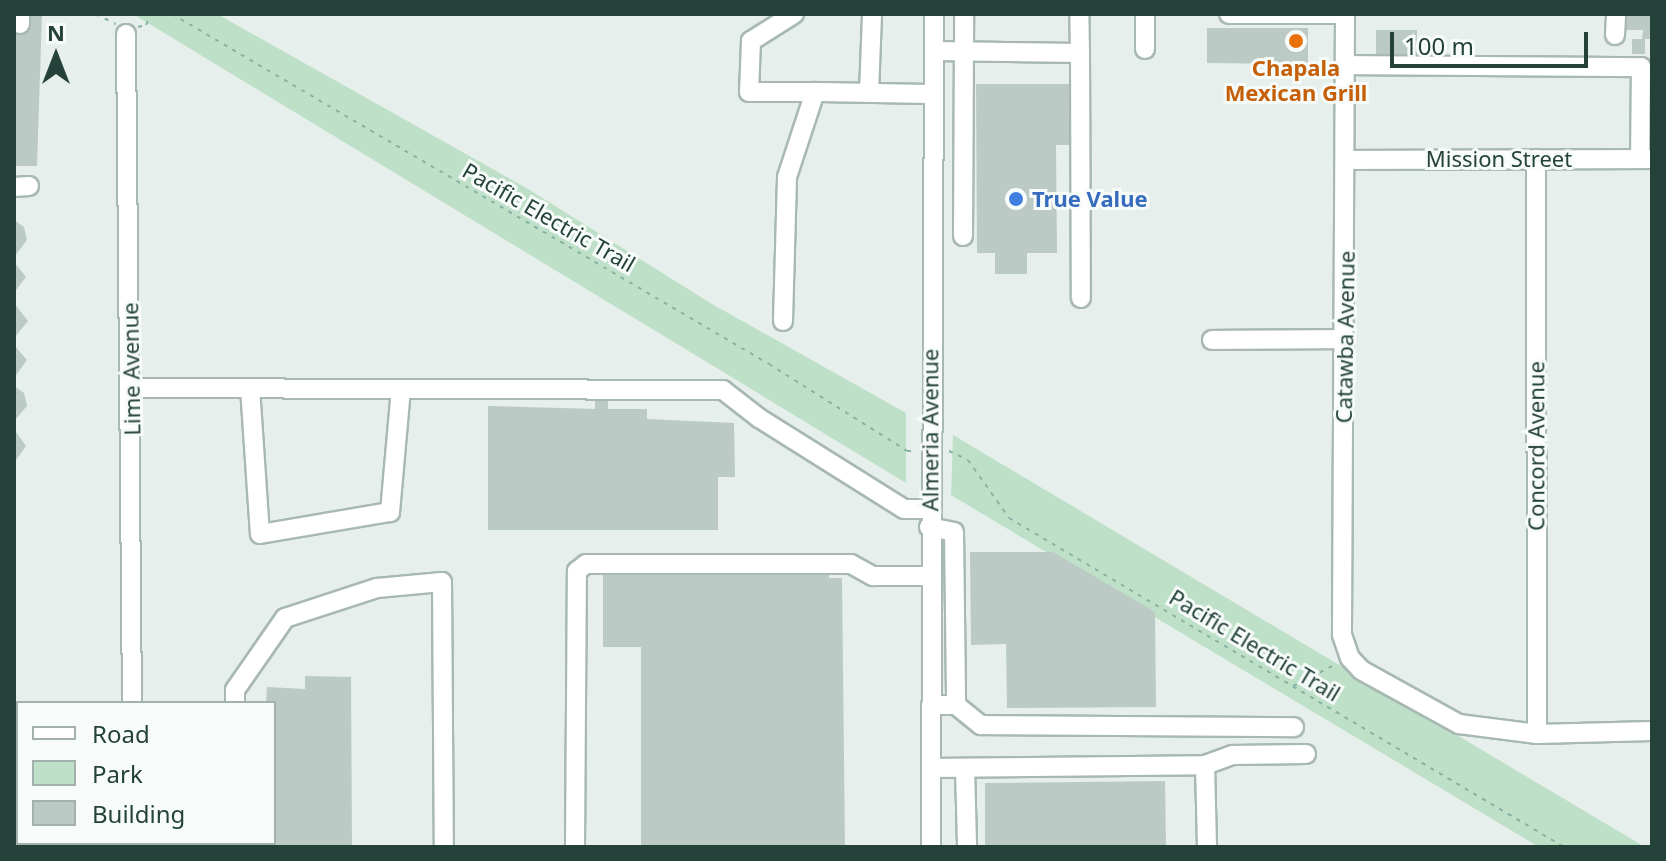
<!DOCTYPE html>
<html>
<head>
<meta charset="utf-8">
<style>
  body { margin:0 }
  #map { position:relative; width:1666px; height:861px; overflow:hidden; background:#e6efeb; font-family:"Noto Sans",sans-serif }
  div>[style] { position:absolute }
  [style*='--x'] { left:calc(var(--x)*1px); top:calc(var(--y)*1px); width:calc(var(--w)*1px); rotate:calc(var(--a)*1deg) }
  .green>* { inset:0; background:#bfe0c8 }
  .building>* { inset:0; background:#bbcac4 }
  .path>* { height:2px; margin-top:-1px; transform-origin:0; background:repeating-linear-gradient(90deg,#86b3a5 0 4px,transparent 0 10px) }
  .roads { filter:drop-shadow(2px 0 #a8b8b2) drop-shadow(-2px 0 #a8b8b2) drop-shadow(0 2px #a8b8b2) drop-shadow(0 -2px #a8b8b2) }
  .minor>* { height:18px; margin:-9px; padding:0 9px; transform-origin:9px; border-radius:9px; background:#fff }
  .dots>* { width:22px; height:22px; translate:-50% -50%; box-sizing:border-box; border:4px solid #f7fbf9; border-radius:50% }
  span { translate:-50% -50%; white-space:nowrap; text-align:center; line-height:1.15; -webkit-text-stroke:6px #f7fbf9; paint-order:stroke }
  .food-label { font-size:22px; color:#c56008; font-weight:700 }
  .street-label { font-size:22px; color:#24423a }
  .shop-label { font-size:22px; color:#366cbe; font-weight:700 }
  .left { translate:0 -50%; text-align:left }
  .frame { position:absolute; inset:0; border:16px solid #24423a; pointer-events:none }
  .legend { position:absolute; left:16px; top:701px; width:260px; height:144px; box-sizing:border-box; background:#f7fbf9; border:2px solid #a3b1ad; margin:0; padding:10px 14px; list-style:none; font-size:24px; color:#24423a }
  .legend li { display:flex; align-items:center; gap:16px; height:40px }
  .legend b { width:40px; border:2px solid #a3b1ad }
  .north { position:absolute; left:16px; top:16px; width:80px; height:80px; -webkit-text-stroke:6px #f7fbf9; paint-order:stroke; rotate:0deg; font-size:22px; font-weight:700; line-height:32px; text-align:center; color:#24423a }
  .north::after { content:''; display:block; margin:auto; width:28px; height:36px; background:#24423a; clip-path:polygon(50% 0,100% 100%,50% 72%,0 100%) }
  .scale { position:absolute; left:1390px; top:32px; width:198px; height:36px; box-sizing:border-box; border:4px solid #24423a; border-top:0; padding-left:10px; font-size:24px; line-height:28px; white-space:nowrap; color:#24423a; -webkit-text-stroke:6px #f7fbf9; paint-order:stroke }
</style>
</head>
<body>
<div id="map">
  <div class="green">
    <div style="clip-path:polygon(133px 14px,217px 14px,528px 189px,712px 304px,906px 413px,906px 483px)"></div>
    <div style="clip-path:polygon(953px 435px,1645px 847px,1539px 847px,951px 495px)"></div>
  </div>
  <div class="building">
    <div style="clip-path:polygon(14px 14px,42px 14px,37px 166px,14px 166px)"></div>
    <div style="clip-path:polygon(1625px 14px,1652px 14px,1652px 39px,1642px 39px,1643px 30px,1625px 30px)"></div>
    <div style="clip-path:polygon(1207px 28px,1308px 28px,1308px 64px,1207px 63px)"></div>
    <div style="clip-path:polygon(1376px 30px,1417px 30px,1417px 58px,1376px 58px)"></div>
    <div style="clip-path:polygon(1632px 39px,1645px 39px,1645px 54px,1632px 54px)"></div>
    <div style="clip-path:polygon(976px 84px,1070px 84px,1070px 145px,1056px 145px,1057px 253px,1027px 253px,1027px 274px,995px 274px,995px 253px,977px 253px)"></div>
    <div style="clip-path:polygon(14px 220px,24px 227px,27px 240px,14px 257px)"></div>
    <div style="clip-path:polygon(14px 262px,26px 277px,14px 293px)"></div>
    <div style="clip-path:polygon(14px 303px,28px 321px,14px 338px)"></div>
    <div style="clip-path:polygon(14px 345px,27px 360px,14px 378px)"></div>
    <div style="clip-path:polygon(14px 386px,24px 393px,27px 406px,14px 421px)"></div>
    <div style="clip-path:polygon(595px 400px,608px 400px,608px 409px,647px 409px,647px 419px,734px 423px,735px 477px,718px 477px,718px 530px,488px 530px,488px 406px,595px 409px)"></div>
    <div style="clip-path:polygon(14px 429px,26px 446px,14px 463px)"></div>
    <div style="clip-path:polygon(970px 552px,1053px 552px,1155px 612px,1156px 707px,1007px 708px,1006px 644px,971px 645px)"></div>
    <div style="clip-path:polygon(603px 572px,829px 572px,829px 578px,842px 578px,845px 847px,641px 847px,641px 647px,603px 647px)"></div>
    <div style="clip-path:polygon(305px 676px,351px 677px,352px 847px,266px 847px,274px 843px,274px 703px,266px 703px,267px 687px,305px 689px)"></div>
    <div style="clip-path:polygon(1165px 781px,1166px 847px,985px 847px,985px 783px)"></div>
  </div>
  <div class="path">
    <div style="--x:96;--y:14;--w:22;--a:27"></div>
    <div style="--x:172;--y:14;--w:692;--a:30.38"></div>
    <div style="--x:769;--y:364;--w:163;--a:32.2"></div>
    <div style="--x:907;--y:451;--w:8;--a:0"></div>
    <div style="--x:138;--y:27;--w:8;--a:-14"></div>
    <div style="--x:146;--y:25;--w:12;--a:-66"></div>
    <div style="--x:949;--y:451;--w:21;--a:25"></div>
    <div style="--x:968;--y:460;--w:71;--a:54.7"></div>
    <div style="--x:1009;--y:518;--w:645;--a:30.66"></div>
    <div style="--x:1293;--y:686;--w:46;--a:-27.1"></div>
  </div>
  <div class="roads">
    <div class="minor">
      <div style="--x:20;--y:14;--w:10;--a:90"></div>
      <div style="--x:794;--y:14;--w:51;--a:147.9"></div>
      <div style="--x:751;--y:41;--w:51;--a:92.2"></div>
      <div style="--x:749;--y:92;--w:66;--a:0"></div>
      <div style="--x:1145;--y:14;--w:35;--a:90"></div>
      <div style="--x:1229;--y:14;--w:116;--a:0"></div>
      <div style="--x:1345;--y:14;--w:621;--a:90.28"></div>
      <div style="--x:1342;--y:635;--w:24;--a:71"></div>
      <div style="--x:1350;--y:658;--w:16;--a:47"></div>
      <div style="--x:1361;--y:670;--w:112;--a:28.9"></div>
      <div style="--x:1459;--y:724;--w:79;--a:7.3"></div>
      <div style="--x:1537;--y:734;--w:115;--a:-1.5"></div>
      <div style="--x:126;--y:34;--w:669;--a:89.49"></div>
      <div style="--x:1615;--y:35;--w:21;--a:-87"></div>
      <div style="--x:934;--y:51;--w:146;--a:0.8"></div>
      <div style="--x:1080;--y:53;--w:39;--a:-91"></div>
      <div style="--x:1080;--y:53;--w:245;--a:89.8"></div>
      <div style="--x:1345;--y:65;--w:296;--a:0.4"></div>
      <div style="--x:1641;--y:67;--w:92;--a:90.6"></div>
      <div style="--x:869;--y:93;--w:79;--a:-87.8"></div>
      <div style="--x:1536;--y:159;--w:575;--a:89.9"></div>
      <div style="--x:1346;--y:160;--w:305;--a:-0.2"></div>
      <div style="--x:14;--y:187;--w:15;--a:-4"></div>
      <div style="--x:963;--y:236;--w:222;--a:-89.7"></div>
      <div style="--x:783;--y:321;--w:144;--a:-88.4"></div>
      <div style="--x:787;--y:177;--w:89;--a:-71.8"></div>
      <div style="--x:815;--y:92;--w:119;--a:1"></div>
      <div style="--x:1212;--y:340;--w:133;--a:-0.4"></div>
      <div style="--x:132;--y:388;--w:591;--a:0.19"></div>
      <div style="--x:723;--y:390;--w:46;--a:37.9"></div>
      <div style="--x:759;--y:418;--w:171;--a:32.1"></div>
      <div style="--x:904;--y:509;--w:25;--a:0"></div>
      <div style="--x:250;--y:388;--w:146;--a:86.1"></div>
      <div style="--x:260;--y:534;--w:132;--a:-9.6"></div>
      <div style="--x:390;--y:512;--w:123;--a:-84.9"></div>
      <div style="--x:929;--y:527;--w:25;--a:11"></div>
      <div style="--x:954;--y:532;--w:173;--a:89.3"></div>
      <div style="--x:235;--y:703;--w:13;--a:-90"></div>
      <div style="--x:235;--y:690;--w:88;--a:-55.2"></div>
      <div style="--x:285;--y:618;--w:97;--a:-18.1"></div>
      <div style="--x:377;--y:588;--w:65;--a:-5.3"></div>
      <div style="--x:442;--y:582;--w:265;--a:89.6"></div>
      <div style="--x:931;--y:705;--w:25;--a:0"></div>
      <div style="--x:956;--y:705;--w:32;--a:39"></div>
      <div style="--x:981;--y:725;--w:313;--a:0.4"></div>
      <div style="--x:1205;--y:765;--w:82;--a:88.6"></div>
      <div style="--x:931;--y:768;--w:274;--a:-0.6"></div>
      <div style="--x:1205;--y:765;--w:30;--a:-20"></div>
      <div style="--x:1233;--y:755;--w:73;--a:-0.8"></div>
      <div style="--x:965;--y:768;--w:79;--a:88.5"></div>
      <div style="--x:237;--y:843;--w:4;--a:90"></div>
      <div style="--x:132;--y:847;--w:4;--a:-90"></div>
      <div style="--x:575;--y:847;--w:276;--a:-89.6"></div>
      <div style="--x:577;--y:571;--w:11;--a:-38"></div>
      <div style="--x:586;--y:564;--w:265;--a:0"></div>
      <div style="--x:851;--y:564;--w:25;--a:29"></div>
      <div style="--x:873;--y:576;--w:57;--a:0"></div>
      <div style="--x:931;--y:847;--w:833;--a:-89.79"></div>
    </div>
  </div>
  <div class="dots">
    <div style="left:1296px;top:41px;background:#e8710a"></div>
    <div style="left:1016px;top:199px;background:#3f7fe0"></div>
  </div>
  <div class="food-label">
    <span style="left:1296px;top:80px">Chapala<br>Mexican Grill</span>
  </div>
  <div class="street-label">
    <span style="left:1499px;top:159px">Mission Street</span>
    <span style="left:549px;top:217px;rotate:30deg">Pacific Electric Trail</span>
    <span style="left:1345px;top:337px;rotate:-89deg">Catawba Avenue</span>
    <span style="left:131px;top:369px;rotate:-91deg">Lime Avenue</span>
    <span style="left:930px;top:430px;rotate:-90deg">Almeria Avenue</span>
    <span style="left:1536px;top:446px;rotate:-90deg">Concord Avenue</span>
    <span style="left:1255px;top:645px;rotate:31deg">Pacific Electric Trail</span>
  </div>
  <div class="shop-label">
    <span class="left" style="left:1032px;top:199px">True Value</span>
  </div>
  <div class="frame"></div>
  <ul class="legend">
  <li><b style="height:10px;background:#fff"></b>Road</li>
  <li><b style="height:22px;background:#bfe0c8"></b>Park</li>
  <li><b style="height:22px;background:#bbcac4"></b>Building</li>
  </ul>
  <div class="north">N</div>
  <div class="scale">100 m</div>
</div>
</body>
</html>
